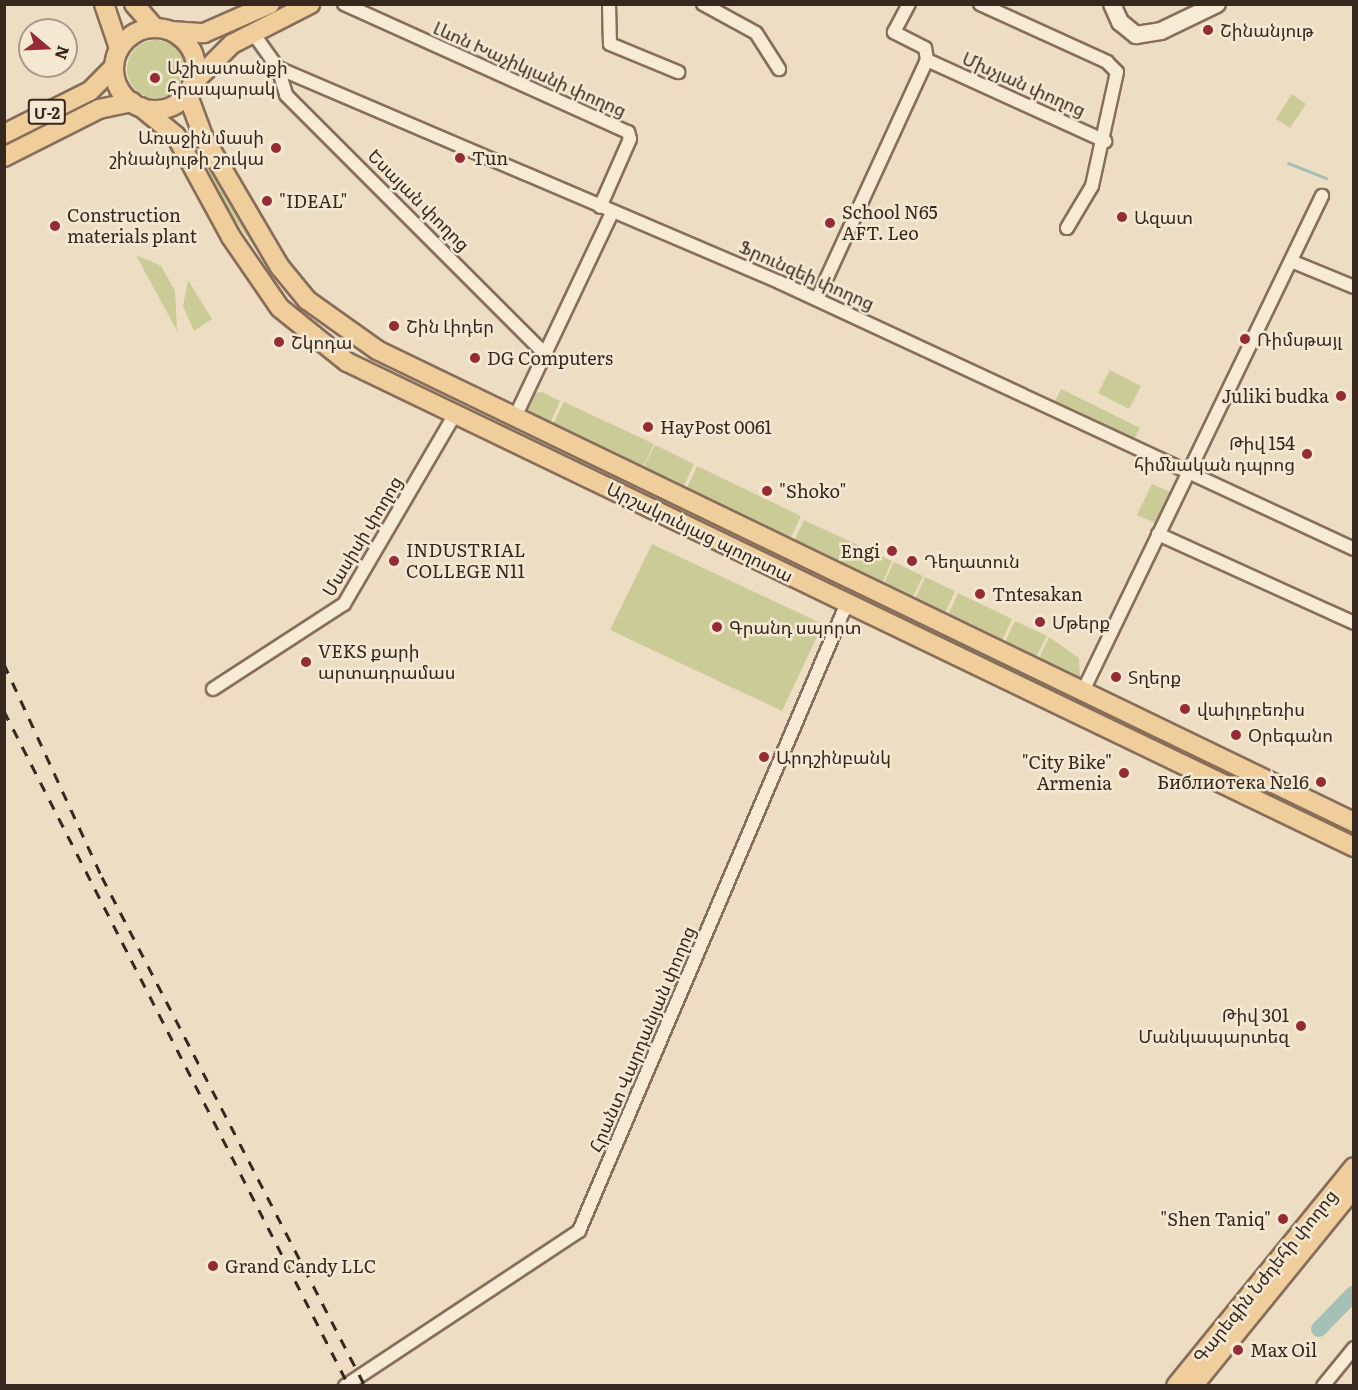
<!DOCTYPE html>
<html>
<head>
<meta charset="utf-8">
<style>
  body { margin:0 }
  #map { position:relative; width:1358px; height:1390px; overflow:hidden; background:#edddc3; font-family:Literata,"Noto Sans Armenian",serif }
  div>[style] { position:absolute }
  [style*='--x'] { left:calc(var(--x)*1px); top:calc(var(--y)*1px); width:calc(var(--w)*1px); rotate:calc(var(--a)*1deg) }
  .green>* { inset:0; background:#cacb97 }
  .round { border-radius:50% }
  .stream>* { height:3px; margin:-1.5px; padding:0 1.5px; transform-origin:1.5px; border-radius:1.5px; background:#a5c0b6 }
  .river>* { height:16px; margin:-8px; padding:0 8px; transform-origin:8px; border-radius:8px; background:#a5c0b6 }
  .roads { filter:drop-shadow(2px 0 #876e5a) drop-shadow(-2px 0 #876e5a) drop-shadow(0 2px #876e5a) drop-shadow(0 -2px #876e5a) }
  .street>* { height:12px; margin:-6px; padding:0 6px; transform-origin:6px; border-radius:6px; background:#f8ebd6 }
  .secondary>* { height:16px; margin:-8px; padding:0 8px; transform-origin:8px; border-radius:8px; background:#f8ebd6 }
  .primary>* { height:18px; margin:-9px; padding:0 9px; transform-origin:9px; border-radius:9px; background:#f0ce9b }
  .primary>.ring { margin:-9px; padding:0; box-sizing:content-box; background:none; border:18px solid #f0ce9b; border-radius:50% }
  .rail>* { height:3px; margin-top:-1.5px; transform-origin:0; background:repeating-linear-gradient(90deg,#37281e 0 10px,transparent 0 20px) }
  .dots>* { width:16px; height:16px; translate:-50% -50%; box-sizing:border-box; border:3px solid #f5e8d2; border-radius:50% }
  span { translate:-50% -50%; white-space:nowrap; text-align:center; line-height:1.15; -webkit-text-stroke:5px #f5e8d2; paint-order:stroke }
  .shield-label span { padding:2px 4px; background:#f5e8d2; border:2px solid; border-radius:4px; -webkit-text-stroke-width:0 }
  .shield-label { font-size:16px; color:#37281e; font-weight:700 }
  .poi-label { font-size:18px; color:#37281e }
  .left { translate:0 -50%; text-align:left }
  .right { translate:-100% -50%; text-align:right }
  .street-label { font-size:18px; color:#37281e }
  .frame { position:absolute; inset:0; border:6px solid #37281e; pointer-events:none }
  .north { position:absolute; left:18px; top:18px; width:60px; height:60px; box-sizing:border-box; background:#f5e8d2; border:2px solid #a99b8a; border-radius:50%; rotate:109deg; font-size:16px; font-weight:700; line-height:24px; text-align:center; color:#37281e }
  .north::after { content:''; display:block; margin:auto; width:21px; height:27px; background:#952b35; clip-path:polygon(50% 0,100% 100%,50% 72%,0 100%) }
</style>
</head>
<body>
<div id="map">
  <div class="green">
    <div class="round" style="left:127px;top:40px;width:58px;height:58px"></div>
    <div style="clip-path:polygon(1292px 94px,1306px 104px,1290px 128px,1276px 119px)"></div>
    <div style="clip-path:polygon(192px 130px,296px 295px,292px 300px,229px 211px,186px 133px)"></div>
    <div style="clip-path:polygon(136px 255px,161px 266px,175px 291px,177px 331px)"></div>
    <div style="clip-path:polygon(188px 280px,212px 319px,194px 331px,183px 306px)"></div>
    <div style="clip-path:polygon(1110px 370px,1141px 386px,1129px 409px,1098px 393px)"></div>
    <div style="clip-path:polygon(1061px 389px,1140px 428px,1134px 439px,1055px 401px)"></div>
    <div style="clip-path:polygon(542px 392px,560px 401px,550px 424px,525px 413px,534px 393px)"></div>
    <div style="clip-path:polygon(564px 402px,654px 444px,642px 468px,552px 426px)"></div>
    <div style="clip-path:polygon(655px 445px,694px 464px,683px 488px,643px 468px)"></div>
    <div style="clip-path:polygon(697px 466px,801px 516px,790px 539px,686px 490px)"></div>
    <div style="clip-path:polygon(1152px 484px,1170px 492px,1155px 523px,1137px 515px)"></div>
    <div style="clip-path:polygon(804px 520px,892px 561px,882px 583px,794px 541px)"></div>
    <div style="clip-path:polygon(652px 544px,823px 624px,782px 711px,610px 630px)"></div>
    <div style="clip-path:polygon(894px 562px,923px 576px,913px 597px,884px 583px)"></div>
    <div style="clip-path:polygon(925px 577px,955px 591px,945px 613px,915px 599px)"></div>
    <div style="clip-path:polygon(958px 593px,1012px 619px,1002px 641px,948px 615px)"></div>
    <div style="clip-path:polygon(1015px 621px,1047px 636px,1036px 657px,1005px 642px)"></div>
    <div style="clip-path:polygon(1049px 637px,1079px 658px,1080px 678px,1039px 658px)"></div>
  </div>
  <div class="stream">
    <div style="--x:1288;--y:163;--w:41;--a:21.5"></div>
  </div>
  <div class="river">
    <div style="--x:1319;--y:1329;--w:49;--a:-45.8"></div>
  </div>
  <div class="roads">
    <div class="street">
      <div style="--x:344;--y:4;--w:312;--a:24.3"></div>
      <div style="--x:628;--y:132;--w:7;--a:74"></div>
      <div style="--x:630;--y:139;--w:74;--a:113.8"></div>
      <div style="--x:609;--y:4;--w:40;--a:88.6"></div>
      <div style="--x:610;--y:44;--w:74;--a:22.4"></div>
      <div style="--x:703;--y:4;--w:60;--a:28.7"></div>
      <div style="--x:756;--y:33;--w:43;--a:57.4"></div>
      <div style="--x:980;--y:4;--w:140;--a:24.5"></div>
      <div style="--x:1107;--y:62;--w:14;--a:45"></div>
      <div style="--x:1117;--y:72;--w:117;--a:102.4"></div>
      <div style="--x:1092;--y:186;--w:49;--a:120.8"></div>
      <div style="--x:253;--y:33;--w:43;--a:54.5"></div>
      <div style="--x:278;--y:68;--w:545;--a:23.13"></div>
      <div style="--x:779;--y:282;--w:634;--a:24.91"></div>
      <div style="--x:927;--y:60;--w:196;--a:24.5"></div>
      <div style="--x:278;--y:68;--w:28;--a:73"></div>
      <div style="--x:286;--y:95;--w:366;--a:45"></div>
      <div style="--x:1291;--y:261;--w:68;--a:22.4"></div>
      <div style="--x:817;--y:299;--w:263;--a:-65.3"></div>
      <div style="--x:927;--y:60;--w:12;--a:-99"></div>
      <div style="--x:925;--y:48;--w:35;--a:-153"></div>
      <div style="--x:894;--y:32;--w:32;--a:-62"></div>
      <div style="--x:515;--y:417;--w:226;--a:-64.6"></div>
      <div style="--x:1158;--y:534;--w:215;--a:24.4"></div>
      <div style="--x:213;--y:689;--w:156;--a:-33"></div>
      <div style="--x:344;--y:604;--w:220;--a:-59.7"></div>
      <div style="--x:1083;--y:691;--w:550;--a:-64.23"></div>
      <div style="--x:345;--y:1386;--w:281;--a:-33.5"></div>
      <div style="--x:579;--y:1231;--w:683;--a:-66.89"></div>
      <div style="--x:1323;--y:1386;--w:49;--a:-50.8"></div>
    </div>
    <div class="secondary">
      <div style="--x:1112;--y:4;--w:20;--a:66"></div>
      <div style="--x:1120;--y:22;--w:21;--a:39"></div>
      <div style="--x:1136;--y:35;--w:25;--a:-9"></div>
      <div style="--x:1161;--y:31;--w:62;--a:-25.7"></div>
    </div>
    <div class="primary">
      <div style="--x:104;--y:4;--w:46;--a:71.2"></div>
      <div style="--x:134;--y:4;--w:32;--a:49"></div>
      <div class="ring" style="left:114px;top:28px;width:64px;height:64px"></div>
      <div style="--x:172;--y:31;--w:32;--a:4"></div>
      <div style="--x:204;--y:33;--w:72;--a:-23.7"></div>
      <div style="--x:192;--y:84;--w:57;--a:-45"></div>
      <div style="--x:232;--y:44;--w:88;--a:-27.1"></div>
      <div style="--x:187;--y:93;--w:46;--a:69.6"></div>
      <div style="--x:203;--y:136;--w:152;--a:59.6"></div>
      <div style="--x:280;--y:267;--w:43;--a:50.7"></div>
      <div style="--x:307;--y:300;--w:86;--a:35.5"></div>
      <div style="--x:377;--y:350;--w:1085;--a:25.79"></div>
      <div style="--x:141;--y:107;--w:45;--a:39.6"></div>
      <div style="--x:176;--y:136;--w:115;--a:61.4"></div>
      <div style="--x:231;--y:237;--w:86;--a:55.4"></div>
      <div style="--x:280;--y:308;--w:86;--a:38.9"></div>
      <div style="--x:347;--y:362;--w:1118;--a:25.72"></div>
      <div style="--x:4;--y:134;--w:96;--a:-26.6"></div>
      <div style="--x:90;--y:91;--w:34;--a:-45"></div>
      <div style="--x:4;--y:157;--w:106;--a:-26.8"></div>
      <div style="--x:99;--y:109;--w:34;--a:-12"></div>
      <div style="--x:1176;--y:1386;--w:282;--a:-50.9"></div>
      <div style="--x:1193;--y:1386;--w:255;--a:-50.9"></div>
    </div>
  </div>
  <div class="rail">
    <div style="--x:4;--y:664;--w:234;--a:65.3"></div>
    <div style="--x:102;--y:877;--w:573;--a:62.67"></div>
    <div style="--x:4;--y:711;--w:758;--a:62.93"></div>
  </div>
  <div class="dots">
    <div style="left:1208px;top:30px;background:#952b35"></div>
    <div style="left:155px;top:78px;background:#952b35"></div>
    <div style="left:276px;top:148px;background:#952b35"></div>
    <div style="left:460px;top:158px;background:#952b35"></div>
    <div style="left:267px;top:201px;background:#952b35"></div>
    <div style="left:1122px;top:217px;background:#952b35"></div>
    <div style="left:830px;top:223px;background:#952b35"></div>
    <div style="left:55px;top:226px;background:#952b35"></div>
    <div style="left:394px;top:326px;background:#952b35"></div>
    <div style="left:1245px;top:339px;background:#952b35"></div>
    <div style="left:279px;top:342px;background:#952b35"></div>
    <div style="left:475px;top:358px;background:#952b35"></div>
    <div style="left:1341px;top:396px;background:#952b35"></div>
    <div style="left:648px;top:427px;background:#952b35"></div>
    <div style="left:1307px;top:454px;background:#952b35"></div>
    <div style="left:767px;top:491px;background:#952b35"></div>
    <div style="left:892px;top:551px;background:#952b35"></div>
    <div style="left:394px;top:561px;background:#952b35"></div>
    <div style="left:912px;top:561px;background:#952b35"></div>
    <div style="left:980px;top:594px;background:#952b35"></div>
    <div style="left:1040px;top:622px;background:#952b35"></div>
    <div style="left:717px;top:627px;background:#952b35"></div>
    <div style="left:306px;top:662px;background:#952b35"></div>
    <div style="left:1116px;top:677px;background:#952b35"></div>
    <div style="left:1185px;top:709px;background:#952b35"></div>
    <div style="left:1236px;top:735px;background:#952b35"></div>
    <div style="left:764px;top:757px;background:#952b35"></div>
    <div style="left:1124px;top:773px;background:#952b35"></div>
    <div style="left:1321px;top:782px;background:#952b35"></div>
    <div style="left:1301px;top:1026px;background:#952b35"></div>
    <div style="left:1283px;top:1219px;background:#952b35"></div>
    <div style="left:213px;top:1266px;background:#952b35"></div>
    <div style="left:1238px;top:1350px;background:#952b35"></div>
  </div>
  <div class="shield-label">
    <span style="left:47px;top:112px">Մ-2</span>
  </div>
  <div class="poi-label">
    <span class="left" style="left:1220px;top:30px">Շինանյութ</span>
    <span class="left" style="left:167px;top:78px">Աշխատանքի<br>հրապարակ</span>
    <span class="right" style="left:264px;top:148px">Առաջին մասի<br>շինանյութի շուկա</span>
    <span class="left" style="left:472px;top:158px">Tun</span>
    <span class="left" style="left:279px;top:201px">"IDEAL"</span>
    <span class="left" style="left:842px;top:223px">School N65<br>AFT. Leo</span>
    <span class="left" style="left:67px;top:226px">Construction<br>materials plant</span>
    <span class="left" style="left:1134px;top:217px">Ազատ</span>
    <span class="left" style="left:406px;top:326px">Շին Լիդեր</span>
    <span class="left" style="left:1257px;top:339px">Ռիմսթայլ</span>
    <span class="left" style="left:291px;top:342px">Շկոդա</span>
    <span class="left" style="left:487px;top:358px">DG Computers</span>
    <span class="right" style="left:1329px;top:396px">Juliki budka</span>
    <span class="left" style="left:660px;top:427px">HayPost 0061</span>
    <span class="right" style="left:1295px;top:454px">Թիվ 154<br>հիմնական դպրոց</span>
    <span class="left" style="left:779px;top:491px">"Shoko"</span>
    <span class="left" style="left:406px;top:561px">INDUSTRIAL<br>COLLEGE N11</span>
    <span class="right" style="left:880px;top:551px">Engi</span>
    <span class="left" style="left:924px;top:561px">Դեղատուն</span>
    <span class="left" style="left:992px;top:594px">Tntesakan</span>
    <span class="left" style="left:1052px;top:622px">Մթերք</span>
    <span class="left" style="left:729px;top:627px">Գրանդ սպորտ</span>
    <span class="left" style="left:318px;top:662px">VEKS քարի<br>արտադրամաս</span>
    <span class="left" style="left:1128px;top:677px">Տղերք</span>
    <span class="left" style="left:1197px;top:709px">վաիլդբեռիս</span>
    <span class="left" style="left:1248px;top:735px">Օրեգանո</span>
    <span class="left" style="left:776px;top:757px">Արդշինբանկ</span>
    <span class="right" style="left:1112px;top:773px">"City Bike"<br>Armenia</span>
    <span class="right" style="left:1309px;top:782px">Библиотека №16</span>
    <span class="right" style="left:1289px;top:1026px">Թիվ 301<br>Մանկապարտեզ</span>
    <span class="right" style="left:1271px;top:1219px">"Shen Taniq"</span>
    <span class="left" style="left:225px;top:1266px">Grand Candy LLC</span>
    <span class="left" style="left:1250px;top:1350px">Max Oil</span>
  </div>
  <div class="street-label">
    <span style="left:530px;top:69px;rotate:24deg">Լևոն Խաչիկյանի փողոց</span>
    <span style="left:1024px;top:84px;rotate:24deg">Մխչյան փողոց</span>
    <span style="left:419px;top:200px;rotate:45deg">Եսայան փողոց</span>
    <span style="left:807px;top:275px;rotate:24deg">Ֆրունզեի փողոց</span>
    <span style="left:700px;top:532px;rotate:26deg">Արշակունյաց պողոտա</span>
    <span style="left:362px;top:536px;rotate:-59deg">Մասիսի փողոց</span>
    <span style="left:642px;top:1039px;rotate:-67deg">Հրանտ Վարդանյան փողոց</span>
    <span style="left:1265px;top:1276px;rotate:-51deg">Գարեգին Նժդեհի փողոց</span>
  </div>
  <div class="frame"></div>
  <div class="north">N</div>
</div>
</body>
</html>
